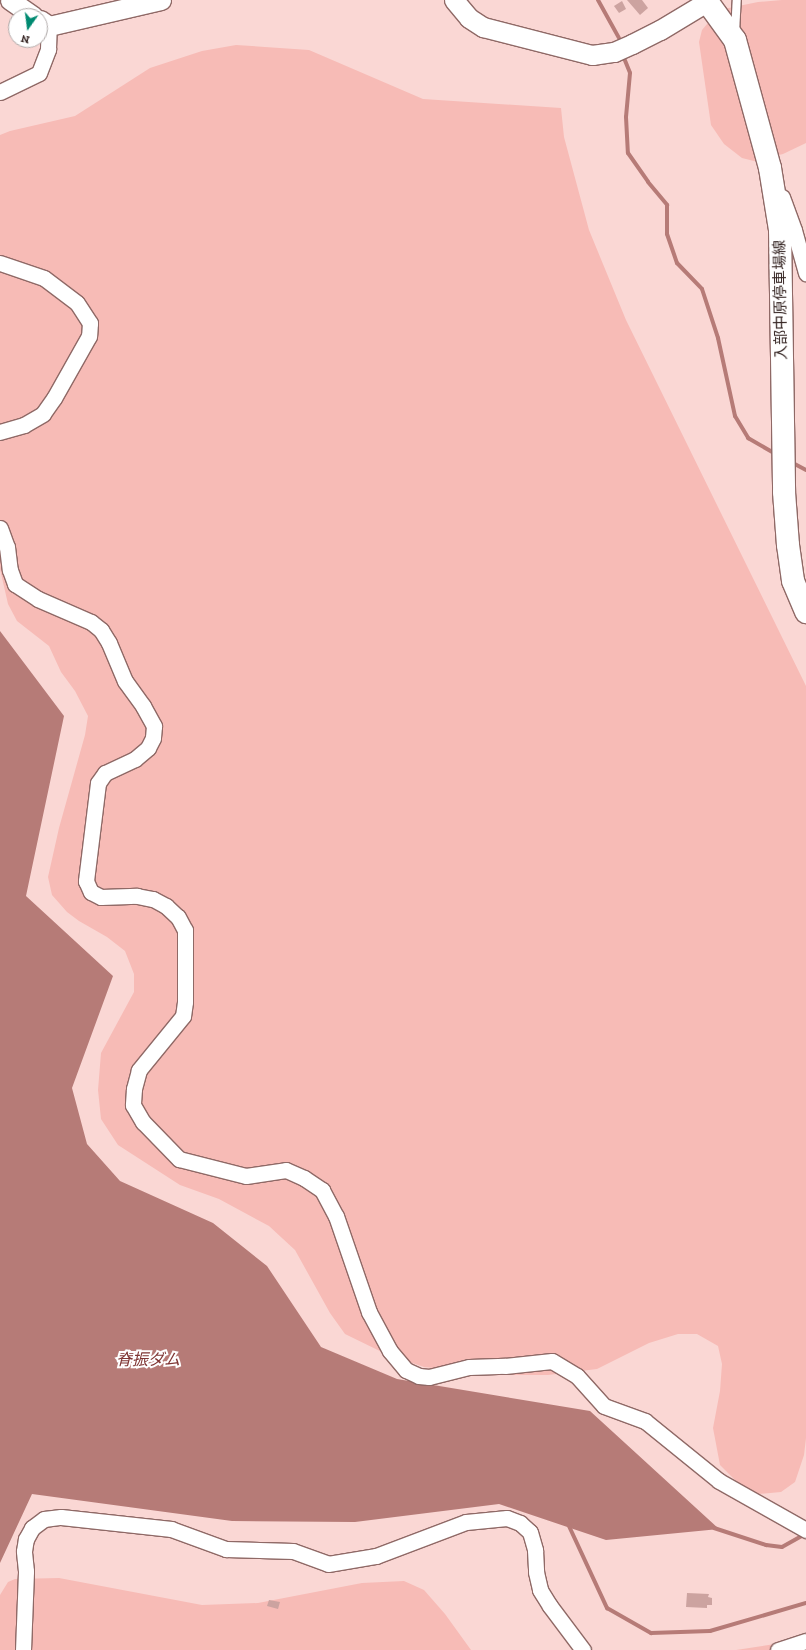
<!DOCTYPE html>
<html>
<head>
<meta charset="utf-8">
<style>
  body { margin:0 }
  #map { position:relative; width:806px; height:1650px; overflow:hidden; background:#fad7d4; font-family:"Zilla Slab","Noto Sans JP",serif }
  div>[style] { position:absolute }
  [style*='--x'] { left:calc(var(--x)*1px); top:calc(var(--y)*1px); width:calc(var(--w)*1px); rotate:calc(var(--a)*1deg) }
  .green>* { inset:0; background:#f7bbb6 }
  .water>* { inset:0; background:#b67b77 }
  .stream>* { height:4px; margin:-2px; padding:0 2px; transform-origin:2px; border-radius:2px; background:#b67b77 }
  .building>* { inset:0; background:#cca3a0 }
  .roads { filter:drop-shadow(1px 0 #8f6966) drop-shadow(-1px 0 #8f6966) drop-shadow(0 1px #8f6966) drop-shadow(0 -1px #8f6966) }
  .service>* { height:8px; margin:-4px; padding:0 4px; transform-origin:4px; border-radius:4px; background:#fff }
  .minor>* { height:15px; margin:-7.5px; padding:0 7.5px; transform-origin:7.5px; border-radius:7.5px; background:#fff }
  .tertiary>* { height:19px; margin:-9.5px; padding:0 9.5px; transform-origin:9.5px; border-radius:9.5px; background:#fff }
  .secondary>* { height:22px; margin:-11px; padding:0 11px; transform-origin:11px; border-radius:11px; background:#fff }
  span { translate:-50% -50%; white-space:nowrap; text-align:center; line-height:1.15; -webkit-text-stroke:4px #fff; paint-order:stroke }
  .street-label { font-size:15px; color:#372725 }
  .water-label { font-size:16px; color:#7f3533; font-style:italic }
  .north { position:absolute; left:8px; top:8px; width:40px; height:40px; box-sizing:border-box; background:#fff; border:1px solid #afa9a8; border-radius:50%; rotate:194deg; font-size:11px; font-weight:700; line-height:16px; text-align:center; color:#372725 }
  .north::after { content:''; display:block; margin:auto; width:14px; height:18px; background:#008a71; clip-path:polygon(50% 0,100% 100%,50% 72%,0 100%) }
</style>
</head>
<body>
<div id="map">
  <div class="green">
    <div style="clip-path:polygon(782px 0,806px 0,806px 143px,783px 154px,754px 161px,742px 158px,724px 144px,711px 125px,699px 42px,702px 30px,719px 10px,758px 2px)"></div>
    <div style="clip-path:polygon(236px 45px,309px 50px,423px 99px,561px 108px,564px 137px,589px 230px,626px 320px,806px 686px,806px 1438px,804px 1455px,795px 1482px,781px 1492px,758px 1494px,740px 1485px,720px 1465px,713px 1428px,720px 1391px,722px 1364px,718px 1346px,697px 1334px,678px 1334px,649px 1343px,597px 1369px,548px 1375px,502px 1375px,424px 1367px,386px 1354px,345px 1334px,330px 1313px,295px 1250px,269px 1226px,219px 1199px,180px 1185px,118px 1145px,101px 1119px,98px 1090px,101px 1053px,134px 992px,134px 974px,125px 951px,107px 937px,79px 921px,67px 912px,52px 895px,48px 877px,59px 828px,85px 735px,88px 716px,75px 691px,61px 672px,49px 646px,17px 621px,8px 604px,0 569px,0 135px,10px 131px,75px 116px,150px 68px,202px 51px)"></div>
    <div style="clip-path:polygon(59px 1578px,202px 1605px,258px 1603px,362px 1583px,404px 1581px,424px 1590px,445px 1614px,471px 1650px,0 1650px,0 1595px,8px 1582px,15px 1579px)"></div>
    <div style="clip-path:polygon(800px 1640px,806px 1641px,806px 1650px,736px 1650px)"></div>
  </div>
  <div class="water">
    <div style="clip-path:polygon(0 631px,64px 716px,26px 896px,113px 976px,72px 1088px,87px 1144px,120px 1181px,213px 1223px,267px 1266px,321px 1347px,397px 1379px,590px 1411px,719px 1529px,606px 1540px,499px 1504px,355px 1522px,232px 1521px,32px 1494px,0 1563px)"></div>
  </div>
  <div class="stream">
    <div style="--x:598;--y:0;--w:43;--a:61.1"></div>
    <div style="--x:624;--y:58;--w:16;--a:68"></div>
    <div style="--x:630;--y:73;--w:44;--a:95.2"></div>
    <div style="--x:626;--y:117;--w:36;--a:87"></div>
    <div style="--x:628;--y:153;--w:35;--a:55"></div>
    <div style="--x:648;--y:182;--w:30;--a:50"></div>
    <div style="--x:667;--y:205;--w:29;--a:90"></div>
    <div style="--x:667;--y:234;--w:31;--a:71"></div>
    <div style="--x:677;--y:263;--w:36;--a:46"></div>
    <div style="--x:702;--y:289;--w:52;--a:71.9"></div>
    <div style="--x:718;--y:338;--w:80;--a:77.7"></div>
    <div style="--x:735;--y:416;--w:26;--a:59"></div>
    <div style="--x:748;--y:438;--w:32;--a:30"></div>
    <div style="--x:791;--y:462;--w:17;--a:28"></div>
    <div style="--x:568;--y:1524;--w:93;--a:65.1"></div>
    <div style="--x:607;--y:1608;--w:51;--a:29.6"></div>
    <div style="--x:651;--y:1633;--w:59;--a:-1.9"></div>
    <div style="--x:710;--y:1631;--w:100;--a:-16.3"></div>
    <div style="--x:714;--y:1528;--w:55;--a:18.1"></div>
    <div style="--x:766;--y:1545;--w:16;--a:7"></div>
    <div style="--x:782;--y:1547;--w:23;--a:-29"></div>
  </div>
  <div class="building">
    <div style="clip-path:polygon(627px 0,642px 0,648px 8px,640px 15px)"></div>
    <div style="clip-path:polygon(622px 1px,626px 9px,619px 13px,614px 6px)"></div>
    <div style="clip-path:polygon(687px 1593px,709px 1594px,708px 1597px,712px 1598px,712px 1605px,707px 1605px,707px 1608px,686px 1607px)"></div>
    <div style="clip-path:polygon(269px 1600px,280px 1602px,278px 1609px,267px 1606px)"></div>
  </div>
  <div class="roads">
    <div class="service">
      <div style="--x:735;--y:33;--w:33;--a:-87"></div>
    </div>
    <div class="minor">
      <div style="--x:0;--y:92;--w:43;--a:-26"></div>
      <div style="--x:39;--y:73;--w:26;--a:-69"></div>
      <div style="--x:48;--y:49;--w:23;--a:-88"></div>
      <div style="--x:782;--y:197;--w:35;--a:70"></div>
      <div style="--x:794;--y:230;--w:45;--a:74.4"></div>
      <div style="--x:0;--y:263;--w:46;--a:18.8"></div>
      <div style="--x:44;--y:278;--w:41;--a:37.1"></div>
      <div style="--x:77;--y:303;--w:24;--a:57"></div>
      <div style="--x:90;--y:323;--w:13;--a:94"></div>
      <div style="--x:89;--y:336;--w:71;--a:119.4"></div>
      <div style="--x:54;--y:398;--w:19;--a:125"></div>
      <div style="--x:43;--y:414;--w:22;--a:150"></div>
      <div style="--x:24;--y:425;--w:25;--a:164"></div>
      <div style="--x:0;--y:528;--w:20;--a:70"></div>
      <div style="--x:7;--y:547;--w:23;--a:83"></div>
      <div style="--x:10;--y:570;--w:15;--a:70"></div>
      <div style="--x:15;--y:584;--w:27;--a:33"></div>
      <div style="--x:38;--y:599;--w:58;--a:23.5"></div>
      <div style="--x:91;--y:622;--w:13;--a:39"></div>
      <div style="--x:101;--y:630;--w:15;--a:58"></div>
      <div style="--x:109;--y:643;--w:41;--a:67.2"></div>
      <div style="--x:125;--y:681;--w:31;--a:54"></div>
      <div style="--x:143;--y:706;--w:23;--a:61"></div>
      <div style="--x:154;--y:726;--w:12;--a:95"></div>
      <div style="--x:153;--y:738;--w:11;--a:117"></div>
      <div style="--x:148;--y:748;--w:17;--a:140"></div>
      <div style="--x:135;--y:759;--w:33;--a:155"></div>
      <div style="--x:105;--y:773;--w:12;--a:125"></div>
      <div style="--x:98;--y:783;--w:99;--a:97"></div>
      <div style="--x:86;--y:881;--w:12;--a:66"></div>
      <div style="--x:91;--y:892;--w:11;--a:27"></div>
      <div style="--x:101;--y:897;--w:36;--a:-2"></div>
      <div style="--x:137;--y:896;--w:16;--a:11"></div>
      <div style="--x:153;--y:899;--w:15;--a:28"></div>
      <div style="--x:166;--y:906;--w:16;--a:43"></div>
      <div style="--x:178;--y:917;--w:15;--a:62"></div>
      <div style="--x:185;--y:930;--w:72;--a:90"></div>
      <div style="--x:185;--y:1002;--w:14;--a:98"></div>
      <div style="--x:183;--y:1016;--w:70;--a:129.2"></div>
      <div style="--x:139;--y:1070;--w:20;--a:105"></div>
      <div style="--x:134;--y:1089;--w:16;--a:94"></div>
      <div style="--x:133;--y:1105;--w:20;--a:60"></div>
      <div style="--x:143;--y:1122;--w:52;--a:45.8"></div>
      <div style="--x:179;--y:1159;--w:69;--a:14.2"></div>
      <div style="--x:246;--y:1176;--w:40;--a:-8.5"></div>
      <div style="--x:286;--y:1170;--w:20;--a:24"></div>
      <div style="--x:304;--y:1178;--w:22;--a:34"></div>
      <div style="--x:322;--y:1190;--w:30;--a:62"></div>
      <div style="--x:336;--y:1216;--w:102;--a:71"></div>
      <div style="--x:369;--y:1312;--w:44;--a:61.7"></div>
      <div style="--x:390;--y:1351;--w:25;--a:50"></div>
      <div style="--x:406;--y:1370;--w:14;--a:25"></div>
      <div style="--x:419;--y:1376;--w:10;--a:6"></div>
      <div style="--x:429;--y:1377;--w:41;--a:-14"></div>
      <div style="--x:469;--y:1367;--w:36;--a:-2"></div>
      <div style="--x:505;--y:1366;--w:47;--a:-6.1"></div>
      <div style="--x:552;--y:1361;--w:29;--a:31"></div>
      <div style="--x:577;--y:1376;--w:40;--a:48"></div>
      <div style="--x:604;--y:1406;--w:44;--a:20.1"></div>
      <div style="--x:645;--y:1421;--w:95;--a:39"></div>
      <div style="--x:719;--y:1481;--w:100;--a:29.4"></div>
      <div style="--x:23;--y:1650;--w:79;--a:-87.8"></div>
      <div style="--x:26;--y:1571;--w:20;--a:-96"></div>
      <div style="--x:24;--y:1551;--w:12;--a:-81"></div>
      <div style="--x:26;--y:1539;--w:13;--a:-61"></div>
      <div style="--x:32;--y:1528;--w:15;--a:-37"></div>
      <div style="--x:44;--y:1519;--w:17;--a:-7"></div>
      <div style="--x:61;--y:1517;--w:111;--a:6.2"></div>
      <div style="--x:171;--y:1529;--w:59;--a:20"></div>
      <div style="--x:226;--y:1549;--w:67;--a:1.7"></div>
      <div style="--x:293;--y:1551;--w:37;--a:20"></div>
      <div style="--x:328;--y:1564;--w:49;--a:-9.5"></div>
      <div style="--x:376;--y:1556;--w:96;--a:-20.7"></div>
      <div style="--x:466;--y:1522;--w:41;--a:-5.6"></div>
      <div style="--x:507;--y:1518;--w:14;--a:21"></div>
      <div style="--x:520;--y:1523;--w:13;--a:42"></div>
      <div style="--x:530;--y:1532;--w:19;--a:74"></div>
      <div style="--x:535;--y:1550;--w:22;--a:87"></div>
      <div style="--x:536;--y:1572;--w:18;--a:77"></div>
      <div style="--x:540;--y:1590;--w:19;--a:58"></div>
      <div style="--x:550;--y:1606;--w:55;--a:53.1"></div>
      <div style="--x:778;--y:1650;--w:29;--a:-18"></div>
    </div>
    <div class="tertiary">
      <div style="--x:10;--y:0;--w:28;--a:35"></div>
      <div style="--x:454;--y:0;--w:23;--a:50"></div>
      <div style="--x:469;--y:18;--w:17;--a:33"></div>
      <div style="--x:483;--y:27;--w:113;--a:14.4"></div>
      <div style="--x:592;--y:55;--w:22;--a:-8"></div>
      <div style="--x:614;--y:52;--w:20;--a:-24"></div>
      <div style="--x:632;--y:44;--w:31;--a:-27"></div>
      <div style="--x:660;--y:30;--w:56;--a:-31.1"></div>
      <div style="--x:40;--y:20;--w:11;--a:34"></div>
      <div style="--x:49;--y:26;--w:115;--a:-13.1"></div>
    </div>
    <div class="secondary">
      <div style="--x:706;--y:0;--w:49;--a:54.1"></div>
      <div style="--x:735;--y:40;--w:133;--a:74.7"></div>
      <div style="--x:770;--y:168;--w:63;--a:80.8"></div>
      <div style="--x:780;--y:230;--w:262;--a:89.1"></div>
      <div style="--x:784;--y:492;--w:53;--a:85.7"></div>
      <div style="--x:788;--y:545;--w:36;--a:82"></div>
      <div style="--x:793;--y:581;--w:34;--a:67"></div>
    </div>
  </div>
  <div class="street-label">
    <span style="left:781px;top:300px;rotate:-91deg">入部中原停車場線</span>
  </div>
  <div class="water-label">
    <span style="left:148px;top:1360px">脊振ダム</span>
  </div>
  <div class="north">N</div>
</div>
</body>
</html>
